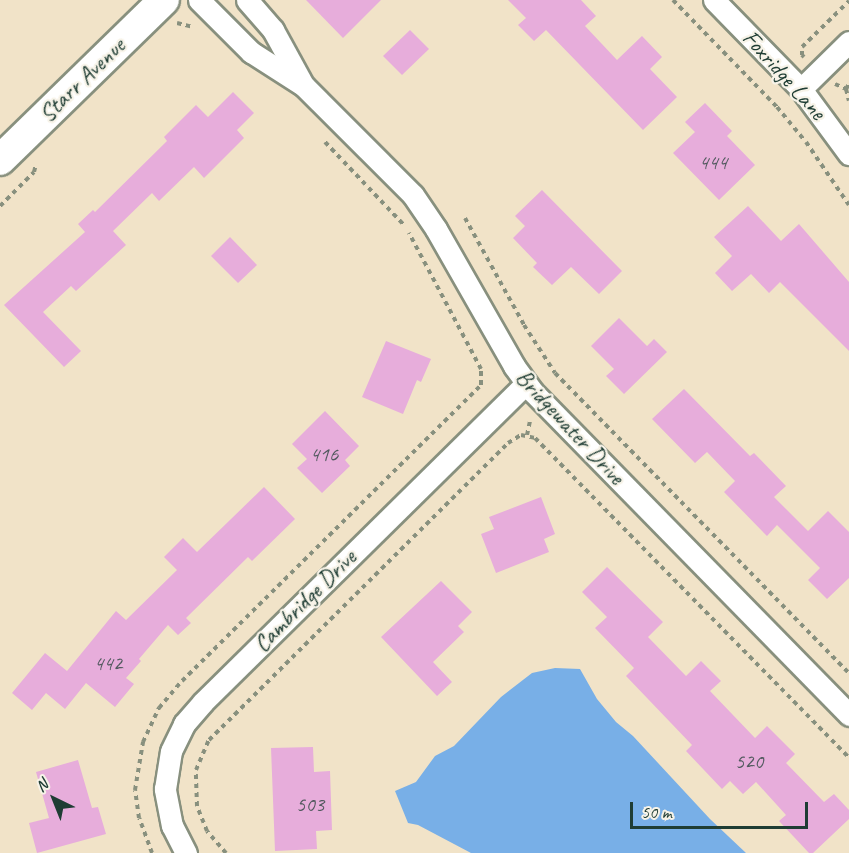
<!DOCTYPE html>
<html>
<head>
<meta charset="utf-8">
<style>
  body { margin:0 }
  #map { position:relative; width:849px; height:853px; overflow:hidden; background:#f1e3c8; font-family:Caveat,sans-serif }
  div>[style] { position:absolute }
  [style*='--x'] { left:calc(var(--x)*1px); top:calc(var(--y)*1px); width:calc(var(--w)*1px); rotate:calc(var(--a)*1deg) }
  .water>* { inset:0; background:#78afe7 }
  .building>* { inset:0; background:#e7addb }
  .path>* { height:4px; margin-top:-2px; transform-origin:0; background:repeating-linear-gradient(90deg,#88907e 0 4.5px,transparent 0 9px) }
  .roads { filter:drop-shadow(2px 0 #88907e) drop-shadow(-2px 0 #88907e) drop-shadow(0 2px #88907e) drop-shadow(0 -2px #88907e) }
  .street>* { height:21px; margin:-10.5px; padding:0 10.5px; transform-origin:10.5px; border-radius:10.5px; background:#fff }
  .secondary>* { height:30px; margin:-15px; padding:0 15px; transform-origin:15px; border-radius:15px; background:#fff }
  span { translate:-50% -50%; white-space:nowrap; text-align:center; line-height:1.15; -webkit-text-stroke:4.5px #f7f3e8; paint-order:stroke }
  .number-label { font-size:21px; color:#51595e }
  .number-label span { -webkit-text-stroke-width:0 }
  .street-label { font-size:24px; color:#1f3d34 }
  .north { position:absolute; left:24px; top:769px; width:60px; height:60px; -webkit-text-stroke:4px #f7f3e8; paint-order:stroke; rotate:317deg; font-size:16px; font-weight:700; line-height:24px; text-align:center; color:#1f3d34 }
  .north::after { content:''; display:block; margin:auto; width:21px; height:27px; background:#1f3d34; clip-path:polygon(50% 0,100% 100%,50% 72%,0 100%) }
  .scale { position:absolute; left:630px; top:802px; width:178px; height:27px; box-sizing:border-box; border:3px solid #1f3d34; border-top:0; padding-left:8px; font-size:18px; line-height:21px; white-space:nowrap; color:#1f3d34; -webkit-text-stroke:4px #f7f3e8; paint-order:stroke }
</style>
</head>
<body>
<div id="map">
  <div class="water">
    <div style="clip-path:polygon(555px 668px,580px 669px,597px 699px,616px 722px,633px 736px,710px 819px,746px 853px,471px 853px,418px 825px,408px 823px,395px 791px,416px 782px,435px 756px,454px 746px,501px 697px,532px 673px)"></div>
  </div>
  <div class="building">
    <div style="clip-path:polygon(306px 0,381px 0,343px 38px)"></div>
    <div style="clip-path:polygon(508px 0,581px 0,596px 16px,585px 26px,617px 60px,642px 36px,662px 57px,650px 69px,677px 97px,643px 130px,546px 30px,534px 41px,518px 25px,526px 18px)"></div>
    <div style="clip-path:polygon(410px 30px,429px 49px,402px 75px,383px 56px)"></div>
    <div style="clip-path:polygon(233px 92px,254px 113px,237px 130px,244px 138px,204px 178px,194px 167px,159px 201px,152px 193px,113px 231px,126px 245px,76px 291px,71px 286px,43px 312px,81px 351px,64px 367px,4px 305px,85px 232px,78px 224px,93px 210px,95px 212px,167px 141px,164px 137px,196px 105px,208px 117px)"></div>
    <div style="clip-path:polygon(705px 103px,732px 131px,727px 136px,755px 165px,719px 200px,673px 153px,695px 132px,685px 122px)"></div>
    <div style="clip-path:polygon(542px 190px,622px 271px,599px 294px,571px 267px,552px 285px,533px 267px,537px 263px,513px 238px,525px 226px,515px 216px)"></div>
    <div style="clip-path:polygon(748px 206px,781px 241px,799px 224px,849px 282px,849px 351px,780px 282px,769px 293px,751px 274px,732px 291px,715px 273px,732px 256px,714px 237px)"></div>
    <div style="clip-path:polygon(230px 237px,257px 265px,238px 283px,211px 256px)"></div>
    <div style="clip-path:polygon(619px 318px,647px 346px,654px 339px,667px 352px,624px 394px,606px 376px,614px 369px,591px 346px)"></div>
    <div style="clip-path:polygon(386px 341px,431px 359px,421px 382px,417px 380px,403px 414px,362px 397px)"></div>
    <div style="clip-path:polygon(684px 389px,750px 456px,754px 453px,786px 486px,774px 497px,808px 531px,828px 511px,849px 532px,849px 578px,827px 599px,808px 580px,820px 568px,777px 525px,767px 536px,724px 492px,735px 481px,707px 452px,695px 463px,652px 419px)"></div>
    <div style="clip-path:polygon(325px 411px,359px 446px,345px 460px,350px 466px,322px 493px,297px 468px,307px 459px,292px 444px)"></div>
    <div style="clip-path:polygon(264px 487px,295px 519px,252px 561px,248px 557px,186px 618px,191px 623px,178px 635px,168px 625px,139px 659px,141px 661px,126px 678px,134px 684px,115px 707px,86px 683px,65px 709px,46px 693px,32px 710px,12px 693px,45px 653px,67px 671px,116px 611px,126px 620px,177px 570px,164px 557px,183px 538px,197px 552px)"></div>
    <div style="clip-path:polygon(541px 497px,555px 534px,544px 539px,549px 552px,496px 573px,481px 534px,494px 529px,489px 517px)"></div>
    <div style="clip-path:polygon(607px 567px,663px 622px,648px 637px,686px 676px,701px 661px,721px 681px,710px 691px,755px 738px,767px 726px,795px 754px,786px 763px,824px 802px,834px 794px,849px 810px,849px 819px,813px 853px,809px 853px,779px 821px,786px 815px,756px 782px,743px 794px,730px 781px,722px 789px,686px 751px,692px 745px,626px 676px,634px 668px,595px 628px,607px 617px,582px 592px)"></div>
    <div style="clip-path:polygon(441px 581px,472px 612px,458px 626px,464px 632px,433px 662px,452px 682px,437px 696px,381px 637px)"></div>
    <div style="clip-path:polygon(313px 747px,314px 772px,330px 771px,332px 830px,316px 831px,317px 849px,275px 851px,271px 748px)"></div>
    <div style="clip-path:polygon(78px 760px,92px 808px,98px 807px,106px 834px,37px 853px,29px 823px,49px 818px,36px 772px)"></div>
  </div>
  <div class="path">
    <div style="--x:673;--y:0;--w:149;--a:45.8"></div>
    <div style="--x:777;--y:107;--w:45;--a:50.4"></div>
    <div style="--x:806;--y:142;--w:76;--a:55.7"></div>
    <div style="--x:177;--y:23;--w:16;--a:14"></div>
    <div style="--x:804;--y:57;--w:3;--a:-135"></div>
    <div style="--x:802;--y:55;--w:8;--a:-90"></div>
    <div style="--x:802;--y:47;--w:66;--a:-44.4"></div>
    <div style="--x:835;--y:84;--w:12;--a:24"></div>
    <div style="--x:846;--y:89;--w:6;--a:-59"></div>
    <div style="--x:846;--y:89;--w:12;--a:76"></div>
    <div style="--x:325;--y:142;--w:113;--a:46.4"></div>
    <div style="--x:0;--y:206;--w:48;--a:-45"></div>
    <div style="--x:34;--y:172;--w:8;--a:-76"></div>
    <div style="--x:465;--y:218;--w:122;--a:61.1"></div>
    <div style="--x:524;--y:325;--w:57;--a:57.1"></div>
    <div style="--x:555;--y:373;--w:420;--a:45.6"></div>
    <div style="--x:527;--y:435;--w:14;--a:-78"></div>
    <div style="--x:152;--y:853;--w:37;--a:-110"></div>
    <div style="--x:139;--y:818;--w:28;--a:-98"></div>
    <div style="--x:135;--y:790;--w:49;--a:-80.5"></div>
    <div style="--x:143;--y:742;--w:38;--a:-65"></div>
    <div style="--x:159;--y:708;--w:35;--a:-50"></div>
    <div style="--x:182;--y:681;--w:421;--a:-44.7"></div>
    <div style="--x:481;--y:385;--w:16;--a:-90"></div>
    <div style="--x:481;--y:369;--w:154;--a:-117.9"></div>
    <div style="--x:226;--y:853;--w:29;--a:-131"></div>
    <div style="--x:207;--y:831;--w:27;--a:-112"></div>
    <div style="--x:197;--y:806;--w:36;--a:-92"></div>
    <div style="--x:196;--y:770;--w:33;--a:-67"></div>
    <div style="--x:209;--y:740;--w:421;--a:-44.8"></div>
    <div style="--x:508;--y:443;--w:15;--a:-32"></div>
    <div style="--x:521;--y:435;--w:14;--a:12"></div>
    <div style="--x:535;--y:438;--w:448;--a:45.5"></div>
  </div>
  <div class="roads">
    <div class="street">
      <div style="--x:199;--y:0;--w:74;--a:45"></div>
      <div style="--x:251;--y:52;--w:63;--a:32.7"></div>
      <div style="--x:304;--y:86;--w:154;--a:45"></div>
      <div style="--x:413;--y:195;--w:41;--a:55.9"></div>
      <div style="--x:436;--y:229;--w:158;--a:60.3"></div>
      <div style="--x:514;--y:366;--w:32;--a:54"></div>
      <div style="--x:533;--y:392;--w:452;--a:45.6"></div>
      <div style="--x:247;--y:0;--w:40;--a:49"></div>
      <div style="--x:273;--y:30;--w:60;--a:61.3"></div>
      <div style="--x:714;--y:0;--w:124;--a:45.7"></div>
      <div style="--x:801;--y:89;--w:81;--a:53.6"></div>
      <div style="--x:801;--y:89;--w:67;--a:-44.4"></div>
      <div style="--x:186;--y:853;--w:30;--a:-117"></div>
      <div style="--x:172;--y:826;--w:38;--a:-101"></div>
      <div style="--x:165;--y:789;--w:38;--a:-81"></div>
      <div style="--x:171;--y:751;--w:30;--a:-64"></div>
      <div style="--x:184;--y:724;--w:29;--a:-49"></div>
      <div style="--x:203;--y:702;--w:453;--a:-44.6"></div>
    </div>
    <div class="secondary">
      <div style="--x:0;--y:160;--w:229;--a:-44.3"></div>
    </div>
  </div>
  <div class="number-label">
    <span style="left:713px;top:162px">444</span>
    <span style="left:324px;top:454px">416</span>
    <span style="left:108px;top:663px">442</span>
    <span style="left:749px;top:761px">520</span>
    <span style="left:310px;top:804px">503</span>
  </div>
  <div class="street-label">
    <span style="left:784px;top:75px;rotate:48deg">Foxridge Lane</span>
    <span style="left:82px;top:80px;rotate:-44deg">Starr Avenue</span>
    <span style="left:570px;top:427px;rotate:47deg">Bridgewater Drive</span>
    <span style="left:305px;top:601px;rotate:-45deg">Cambridge Drive</span>
  </div>
  <div class="north">N</div>
  <div class="scale">50 m</div>
</div>
</body>
</html>
